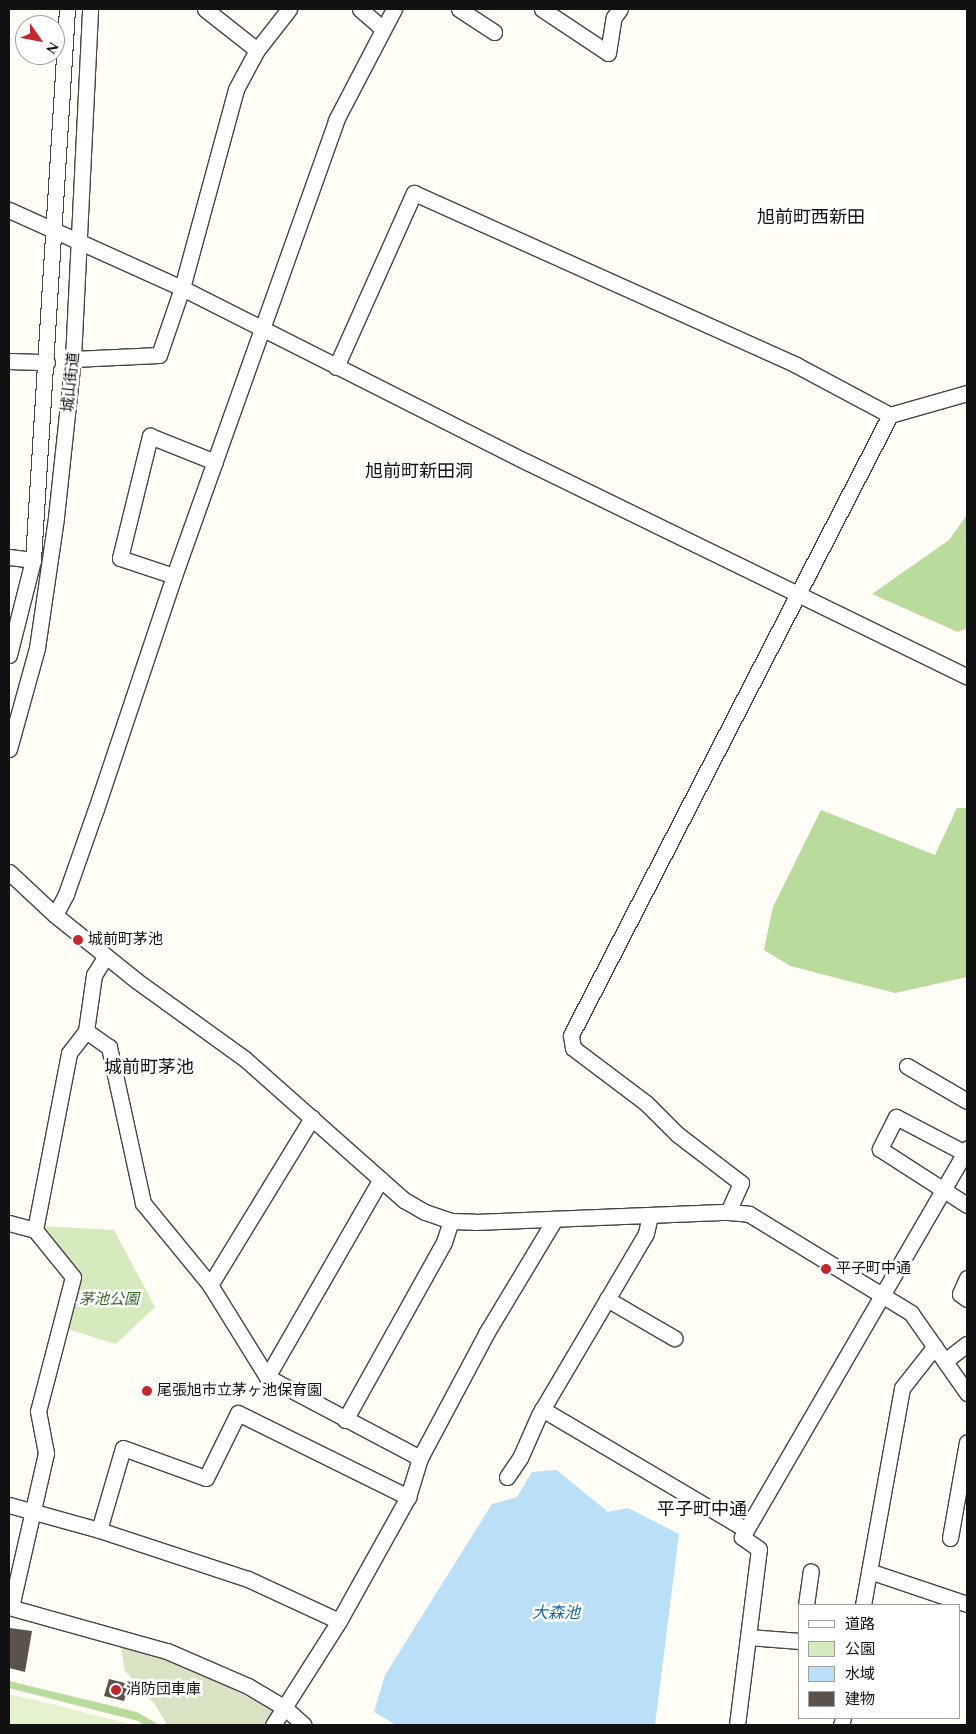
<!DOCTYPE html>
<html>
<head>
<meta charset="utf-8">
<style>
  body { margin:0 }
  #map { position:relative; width:976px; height:1734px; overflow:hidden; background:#fffdf5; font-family:Spectral,"Noto Sans JP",serif }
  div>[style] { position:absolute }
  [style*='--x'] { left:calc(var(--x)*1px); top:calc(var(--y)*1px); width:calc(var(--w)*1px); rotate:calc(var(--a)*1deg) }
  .green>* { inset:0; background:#d5ebbd }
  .forest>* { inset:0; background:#b9dc9c }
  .cemetery>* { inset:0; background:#d9e3c4 }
  .pitch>* { inset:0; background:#e6f2cf }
  .water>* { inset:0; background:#b9e0f7 }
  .building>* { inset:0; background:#5a524d }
  .roads { filter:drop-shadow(1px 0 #444) drop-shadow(-1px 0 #444) drop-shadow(0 1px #444) drop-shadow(0 -1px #444) }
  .minor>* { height:15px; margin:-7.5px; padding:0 7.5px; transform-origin:7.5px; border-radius:7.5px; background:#fff }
  .dots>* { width:14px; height:14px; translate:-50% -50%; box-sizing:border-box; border:2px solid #fff; border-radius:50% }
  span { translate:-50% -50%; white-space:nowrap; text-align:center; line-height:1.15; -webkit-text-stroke:5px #fff; paint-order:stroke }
  .street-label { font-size:15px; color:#111 }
  .poi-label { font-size:15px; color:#111 }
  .left { translate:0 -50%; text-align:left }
  .park-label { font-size:15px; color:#2f6b1f; font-style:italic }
  .water-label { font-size:16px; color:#1768a6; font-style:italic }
  .quarter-label { font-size:18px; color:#111 }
  .frame { position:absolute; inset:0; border:10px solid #111; pointer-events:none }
  .legend { position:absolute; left:798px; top:1604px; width:162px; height:115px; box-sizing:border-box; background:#fff; border:1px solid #a0a0a0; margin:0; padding:6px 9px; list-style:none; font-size:15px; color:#111 }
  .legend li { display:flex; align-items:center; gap:10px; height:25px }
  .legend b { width:25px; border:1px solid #a0a0a0 }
  .north { position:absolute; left:15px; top:15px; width:50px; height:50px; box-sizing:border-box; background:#fff; border:1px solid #a0a0a0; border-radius:50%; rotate:123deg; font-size:14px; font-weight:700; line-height:20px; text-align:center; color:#111 }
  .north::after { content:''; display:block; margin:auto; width:18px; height:22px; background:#c4262e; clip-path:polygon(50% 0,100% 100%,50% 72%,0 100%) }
</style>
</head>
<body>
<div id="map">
  <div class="green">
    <div style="clip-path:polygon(41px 1226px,114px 1230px,155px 1307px,116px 1344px,64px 1328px,77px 1273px)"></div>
  </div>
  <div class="forest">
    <div style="clip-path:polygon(967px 515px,967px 628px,958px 632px,872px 594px,949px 540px)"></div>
    <div style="clip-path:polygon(957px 808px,967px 808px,967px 977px,895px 993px,790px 966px,764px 950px,773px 907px,821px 810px,935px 855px)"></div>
    <div style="clip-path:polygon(9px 1681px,137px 1712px,159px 1725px,144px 1725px,138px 1721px,9px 1688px)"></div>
  </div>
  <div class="cemetery">
    <div style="clip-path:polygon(121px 1647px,186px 1665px,273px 1710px,263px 1725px,167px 1725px,156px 1706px,125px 1671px)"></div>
  </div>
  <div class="pitch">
    <div style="clip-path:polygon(9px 1694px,40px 1701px,133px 1725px,9px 1725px)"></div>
  </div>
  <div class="water">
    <div style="clip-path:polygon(557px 1470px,608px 1512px,628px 1508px,679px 1534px,655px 1725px,396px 1725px,374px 1712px,385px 1675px,492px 1504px,517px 1497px,532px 1472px)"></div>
  </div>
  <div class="building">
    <div style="clip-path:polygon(10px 1628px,32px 1631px,25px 1672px,9px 1668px)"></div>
    <div style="clip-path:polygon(109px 1679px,129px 1684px,124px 1701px,104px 1696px)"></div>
  </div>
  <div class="roads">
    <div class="minor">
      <div style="--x:205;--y:9;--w:66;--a:38.3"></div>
      <div style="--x:360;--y:9;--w:29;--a:41"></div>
      <div style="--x:459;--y:9;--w:42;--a:33.3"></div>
      <div style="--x:542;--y:9;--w:79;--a:33.7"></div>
      <div style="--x:608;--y:53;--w:36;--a:-81"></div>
      <div style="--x:614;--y:17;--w:10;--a:-53"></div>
      <div style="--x:9;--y:210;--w:190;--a:24.3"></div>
      <div style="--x:182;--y:288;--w:386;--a:26.8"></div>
      <div style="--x:527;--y:462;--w:490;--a:26"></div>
      <div style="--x:73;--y:359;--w:86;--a:-2.7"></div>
      <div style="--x:159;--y:355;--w:71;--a:-71.1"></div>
      <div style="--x:182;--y:288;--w:206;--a:-74.8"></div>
      <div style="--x:236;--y:89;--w:44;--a:-61.7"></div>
      <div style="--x:257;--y:50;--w:52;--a:-52"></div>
      <div style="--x:9;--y:361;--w:38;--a:2"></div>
      <div style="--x:336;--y:367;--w:191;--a:-65.9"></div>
      <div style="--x:414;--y:193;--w:419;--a:24.2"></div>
      <div style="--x:796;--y:365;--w:106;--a:28"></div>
      <div style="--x:9;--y:557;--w:24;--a:7"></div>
      <div style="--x:174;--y:576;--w:57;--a:-161.6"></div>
      <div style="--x:120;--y:558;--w:126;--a:-76.2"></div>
      <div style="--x:150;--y:436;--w:70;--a:21.8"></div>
      <div style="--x:9;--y:655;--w:98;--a:-75.8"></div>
      <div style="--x:33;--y:560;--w:552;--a:-86.47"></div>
      <div style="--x:9;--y:749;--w:105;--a:-74.5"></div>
      <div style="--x:37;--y:648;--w:132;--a:-81.7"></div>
      <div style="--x:56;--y:517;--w:159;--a:-83.9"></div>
      <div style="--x:73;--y:359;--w:350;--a:-87.2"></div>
      <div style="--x:9;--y:872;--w:63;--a:43.1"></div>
      <div style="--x:55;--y:915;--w:105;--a:38.8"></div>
      <div style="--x:137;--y:981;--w:133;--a:35.8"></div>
      <div style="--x:245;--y:1059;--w:213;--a:41.6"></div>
      <div style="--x:404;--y:1200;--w:24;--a:30"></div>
      <div style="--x:425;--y:1212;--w:28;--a:19"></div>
      <div style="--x:451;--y:1221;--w:24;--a:2"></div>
      <div style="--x:475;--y:1222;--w:253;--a:-2.3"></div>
      <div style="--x:728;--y:1212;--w:21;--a:5"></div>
      <div style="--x:749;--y:1214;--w:190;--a:31.4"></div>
      <div style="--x:911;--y:1313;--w:98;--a:55"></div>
      <div style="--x:55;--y:915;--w:24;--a:-62"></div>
      <div style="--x:66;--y:894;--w:90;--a:-70.6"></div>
      <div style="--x:96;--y:809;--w:246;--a:-71.5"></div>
      <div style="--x:174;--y:576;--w:484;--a:-70.4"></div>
      <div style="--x:336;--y:120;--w:125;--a:-62.4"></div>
      <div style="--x:86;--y:1031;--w:28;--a:35"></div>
      <div style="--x:109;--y:1047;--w:160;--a:77.7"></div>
      <div style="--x:143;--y:1203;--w:106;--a:50.7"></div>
      <div style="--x:210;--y:1285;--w:108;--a:58.2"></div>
      <div style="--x:267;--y:1377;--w:173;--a:27.9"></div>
      <div style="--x:907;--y:1066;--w:69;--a:30.3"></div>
      <div style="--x:965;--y:1153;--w:78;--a:-152.4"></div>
      <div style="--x:896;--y:1117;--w:36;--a:117"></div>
      <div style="--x:880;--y:1149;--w:103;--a:32.8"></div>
      <div style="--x:728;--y:1212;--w:32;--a:-66"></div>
      <div style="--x:741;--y:1183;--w:81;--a:-142.6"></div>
      <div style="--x:677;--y:1134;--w:44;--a:-135"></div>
      <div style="--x:646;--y:1103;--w:91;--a:-143"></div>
      <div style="--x:573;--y:1048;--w:13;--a:-99"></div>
      <div style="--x:571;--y:1035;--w:697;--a:-62.77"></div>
      <div style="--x:890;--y:415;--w:80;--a:-15.9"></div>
      <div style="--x:9;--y:1223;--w:27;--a:15"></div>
      <div style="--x:35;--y:1230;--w:60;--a:51"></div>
      <div style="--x:73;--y:1277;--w:138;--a:104.6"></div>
      <div style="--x:38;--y:1411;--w:43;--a:79.2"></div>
      <div style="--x:46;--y:1453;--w:158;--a:102.8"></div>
      <div style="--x:35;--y:1230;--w:180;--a:-79.1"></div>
      <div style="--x:69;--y:1053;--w:28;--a:-52"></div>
      <div style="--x:86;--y:1031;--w:57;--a:-81.9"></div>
      <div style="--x:94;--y:975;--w:22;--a:-58"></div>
      <div style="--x:967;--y:1278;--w:17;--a:114"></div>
      <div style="--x:960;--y:1294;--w:9;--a:36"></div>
      <div style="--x:210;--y:1285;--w:196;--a:-58.6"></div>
      <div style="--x:607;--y:1299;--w:78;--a:30.2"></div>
      <div style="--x:945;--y:1361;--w:28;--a:-38"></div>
      <div style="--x:267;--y:1377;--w:228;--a:-60.1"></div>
      <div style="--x:542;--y:1409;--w:236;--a:30.6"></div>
      <div style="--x:345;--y:1420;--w:204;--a:-60.9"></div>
      <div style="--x:444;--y:1242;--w:22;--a:-72"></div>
      <div style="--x:507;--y:1477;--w:23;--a:-56"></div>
      <div style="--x:520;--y:1458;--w:47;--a:-66.2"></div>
      <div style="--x:539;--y:1415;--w:211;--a:-59.5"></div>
      <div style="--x:646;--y:1233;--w:18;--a:-77"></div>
      <div style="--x:9;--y:1505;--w:93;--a:15.5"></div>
      <div style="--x:99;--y:1530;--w:157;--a:18.2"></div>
      <div style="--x:248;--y:1579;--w:100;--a:24.8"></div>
      <div style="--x:99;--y:1530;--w:85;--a:-73.7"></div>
      <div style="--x:123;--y:1448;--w:88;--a:19.9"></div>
      <div style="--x:206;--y:1478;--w:72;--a:-63.8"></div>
      <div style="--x:238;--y:1413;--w:190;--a:26.3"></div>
      <div style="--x:950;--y:1538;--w:97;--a:-80"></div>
      <div style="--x:869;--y:1571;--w:103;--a:18.6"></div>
      <div style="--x:806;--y:1605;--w:34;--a:-82"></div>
      <div style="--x:863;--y:1605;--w:220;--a:-79.8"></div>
      <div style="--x:902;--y:1388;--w:53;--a:-51.8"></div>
      <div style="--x:9;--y:1607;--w:164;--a:15.6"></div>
      <div style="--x:167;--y:1651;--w:88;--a:23.4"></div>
      <div style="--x:248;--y:1686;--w:43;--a:30.7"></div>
      <div style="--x:285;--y:1708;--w:25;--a:42"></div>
      <div style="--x:748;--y:1637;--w:52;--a:4.4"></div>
      <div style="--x:273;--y:1725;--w:123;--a:-57.6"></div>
      <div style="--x:339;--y:1621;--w:142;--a:-60.9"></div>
      <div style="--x:408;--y:1497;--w:41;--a:-72.9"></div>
      <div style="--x:420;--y:1458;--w:143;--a:-62"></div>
      <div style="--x:487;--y:1332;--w:132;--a:-59"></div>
      <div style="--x:737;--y:1725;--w:177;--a:-82.9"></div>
      <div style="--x:759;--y:1549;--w:21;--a:-145"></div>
      <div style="--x:742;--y:1537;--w:449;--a:-59.9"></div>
      <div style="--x:841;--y:1725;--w:7;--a:-74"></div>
    </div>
  </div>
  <div class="dots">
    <div style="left:78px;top:940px;background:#c4262e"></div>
    <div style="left:826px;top:1269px;background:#c4262e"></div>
    <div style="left:147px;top:1391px;background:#c4262e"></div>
    <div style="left:116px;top:1690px;background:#c4262e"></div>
  </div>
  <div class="street-label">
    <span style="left:71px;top:382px;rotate:-84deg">城山街道</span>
  </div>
  <div class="poi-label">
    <span class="left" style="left:88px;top:940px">城前町茅池</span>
    <span class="left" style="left:836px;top:1269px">平子町中通</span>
    <span class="left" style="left:157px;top:1391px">尾張旭市立茅ヶ池保育園</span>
    <span class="left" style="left:126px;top:1690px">消防団車庫</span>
  </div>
  <div class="park-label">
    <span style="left:109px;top:1300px">茅池公園</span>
  </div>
  <div class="water-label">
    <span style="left:556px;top:1613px">大森池</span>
  </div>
  <div class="quarter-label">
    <span style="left:811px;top:218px">旭前町西新田</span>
    <span style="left:419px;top:472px">旭前町新田洞</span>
    <span style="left:149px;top:1068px">城前町茅池</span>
    <span style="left:702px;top:1510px">平子町中通</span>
  </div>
  <div class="frame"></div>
  <ul class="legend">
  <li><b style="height:6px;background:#fff"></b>道路</li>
  <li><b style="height:14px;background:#d5ebbd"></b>公園</li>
  <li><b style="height:14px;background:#b9e0f7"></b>水域</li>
  <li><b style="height:14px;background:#5a524d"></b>建物</li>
  </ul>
  <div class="north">N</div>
</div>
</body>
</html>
